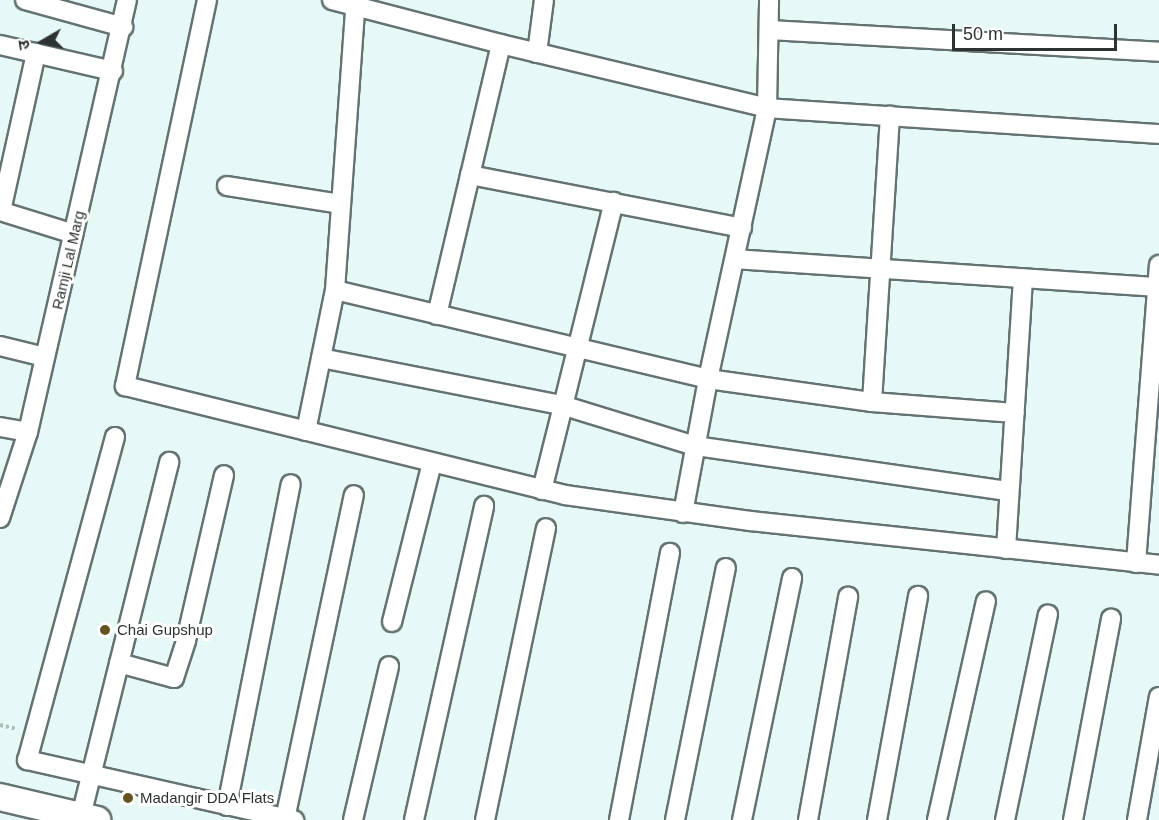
<!DOCTYPE html>
<html>
<head>
<meta charset="utf-8">
<style>
  body { margin:0 }
  #map { position:relative; width:1159px; height:820px; overflow:hidden; background:#e7f9f6; font-family:Arial,"Noto Sans Devanagari",sans-serif }
  div>[style] { position:absolute }
  [style*='--x'] { left:calc(var(--x)*1px); top:calc(var(--y)*1px); width:calc(var(--w)*1px); rotate:calc(var(--a)*1deg) }
  .path>* { height:4px; margin-top:-2px; transform-origin:0; background:repeating-linear-gradient(90deg,#aebcba 0 3px,transparent 0 6px) }
  .roads { filter:drop-shadow(2px 0 #647371) drop-shadow(-2px 0 #647371) drop-shadow(0 2px #647371) drop-shadow(0 -2px #647371) }
  .street>* { height:18px; margin:-9px; padding:0 9px; transform-origin:9px; border-radius:9px; background:#fff }
  .secondary>* { height:26px; margin:-13px; padding:0 13px; transform-origin:13px; border-radius:13px; background:#fff }
  .dots>* { width:16px; height:16px; translate:-50% -50%; box-sizing:border-box; border:3px solid #fff; border-radius:50% }
  span { translate:-50% -50%; white-space:nowrap; text-align:center; line-height:1.15; -webkit-text-stroke:6px #fff; paint-order:stroke }
  .street-label { font-size:15px; color:#2d3333 }
  .poi-label { font-size:15px; color:#2d3333 }
  .left { translate:0 -50%; text-align:left }
  .north { position:absolute; left:12px; top:12px; width:60px; height:60px; -webkit-text-stroke:4px #fff; paint-order:stroke; rotate:261deg; font-size:16px; font-weight:700; line-height:24px; text-align:center; color:#2d3333 }
  .north::after { content:''; display:block; margin:auto; width:21px; height:27px; background:#2d3333; clip-path:polygon(50% 0,100% 100%,50% 72%,0 100%) }
  .scale { position:absolute; left:952px; top:24px; width:165px; height:27px; box-sizing:border-box; border:3px solid #2d3333; border-top:0; padding-left:8px; font-size:18px; line-height:21px; white-space:nowrap; color:#2d3333; -webkit-text-stroke:4px #fff; paint-order:stroke }
</style>
</head>
<body>
<div id="map">
  <div class="path">
    <div style="--x:0;--y:725;--w:17;--a:13"></div>
  </div>
  <div class="roads">
    <div class="street">
      <div style="--x:25;--y:0;--w:102;--a:15.4"></div>
      <div style="--x:207;--y:0;--w:395;--a:102"></div>
      <div style="--x:125;--y:386;--w:453;--a:13.9"></div>
      <div style="--x:565;--y:495;--w:187;--a:8"></div>
      <div style="--x:750;--y:521;--w:411;--a:6.1"></div>
      <div style="--x:332;--y:0;--w:175;--a:14.6"></div>
      <div style="--x:501;--y:44;--w:274;--a:13.5"></div>
      <div style="--x:767;--y:108;--w:393;--a:3.8"></div>
      <div style="--x:769;--y:30;--w:391;--a:3.2"></div>
      <div style="--x:0;--y:45;--w:116;--a:13"></div>
      <div style="--x:537;--y:53;--w:53;--a:-82.5"></div>
      <div style="--x:470;--y:175;--w:277;--a:11"></div>
      <div style="--x:227;--y:186;--w:115;--a:9"></div>
      <div style="--x:0;--y:211;--w:77;--a:17.3"></div>
      <div style="--x:1;--y:211;--w:162;--a:-77.5"></div>
      <div style="--x:735;--y:259;--w:423;--a:3.8"></div>
      <div style="--x:335;--y:290;--w:383;--a:13.4"></div>
      <div style="--x:708;--y:379;--w:166;--a:8"></div>
      <div style="--x:872;--y:402;--w:143;--a:4.4"></div>
      <div style="--x:437;--y:315;--w:278;--a:-76.7"></div>
      <div style="--x:0;--y:346;--w:46;--a:13.7"></div>
      <div style="--x:321;--y:358;--w:249;--a:11.1"></div>
      <div style="--x:565;--y:406;--w:136;--a:17.1"></div>
      <div style="--x:695;--y:446;--w:317;--a:8.2"></div>
      <div style="--x:872;--y:402;--w:287;--a:-86.4"></div>
      <div style="--x:0;--y:427;--w:28;--a:10"></div>
      <div style="--x:306;--y:431;--w:144;--a:-78.4"></div>
      <div style="--x:335;--y:290;--w:291;--a:-85.9"></div>
      <div style="--x:115;--y:437;--w:335;--a:105.2"></div>
      <div style="--x:27;--y:760;--w:274;--a:12.7"></div>
      <div style="--x:542;--y:490;--w:297;--a:-76"></div>
      <div style="--x:683;--y:513;--w:136;--a:-79.4"></div>
      <div style="--x:708;--y:379;--w:277;--a:-77.7"></div>
      <div style="--x:767;--y:108;--w:108;--a:-88.9"></div>
      <div style="--x:0;--y:518;--w:90;--a:-72"></div>
      <div style="--x:28;--y:432;--w:443;--a:-77.1"></div>
      <div style="--x:1006;--y:549;--w:271;--a:-86.4"></div>
      <div style="--x:1136;--y:563;--w:299;--a:-85.6"></div>
      <div style="--x:392;--y:622;--w:164;--a:-75.9"></div>
      <div style="--x:119;--y:663;--w:57;--a:15.3"></div>
      <div style="--x:174;--y:678;--w:40;--a:-72"></div>
      <div style="--x:186;--y:640;--w:169;--a:-77"></div>
      <div style="--x:227;--y:806;--w:328;--a:-78.8"></div>
      <div style="--x:81;--y:816;--w:365;--a:-76"></div>
      <div style="--x:285;--y:819;--w:331;--a:-78"></div>
      <div style="--x:353;--y:820;--w:158;--a:-76.8"></div>
      <div style="--x:414;--y:820;--w:322;--a:-77.4"></div>
      <div style="--x:485;--y:820;--w:298;--a:-78.2"></div>
      <div style="--x:619;--y:820;--w:272;--a:-79.2"></div>
      <div style="--x:675;--y:820;--w:257;--a:-78.6"></div>
      <div style="--x:742;--y:820;--w:247;--a:-78.3"></div>
      <div style="--x:808;--y:820;--w:227;--a:-79.8"></div>
      <div style="--x:877;--y:820;--w:228;--a:-79.6"></div>
      <div style="--x:937;--y:820;--w:224;--a:-77.4"></div>
      <div style="--x:1005;--y:820;--w:210;--a:-78.2"></div>
      <div style="--x:1073;--y:820;--w:205;--a:-79.3"></div>
      <div style="--x:1137;--y:820;--w:125;--a:-79.9"></div>
    </div>
    <div class="secondary">
      <div style="--x:0;--y:797;--w:100;--a:13.3"></div>
    </div>
  </div>
  <div class="dots">
    <div style="left:105px;top:630px;background:#655421"></div>
    <div style="left:128px;top:798px;background:#655421"></div>
  </div>
  <div class="street-label">
    <span style="left:68px;top:260px;rotate:-77deg">Ramji Lal Marg</span>
  </div>
  <div class="poi-label">
    <span class="left" style="left:117px;top:630px">Chai Gupshup</span>
    <span class="left" style="left:140px;top:798px">Madangir DDA Flats</span>
  </div>
  <div class="north">उ</div>
  <div class="scale">50 m</div>
</div>
</body>
</html>
